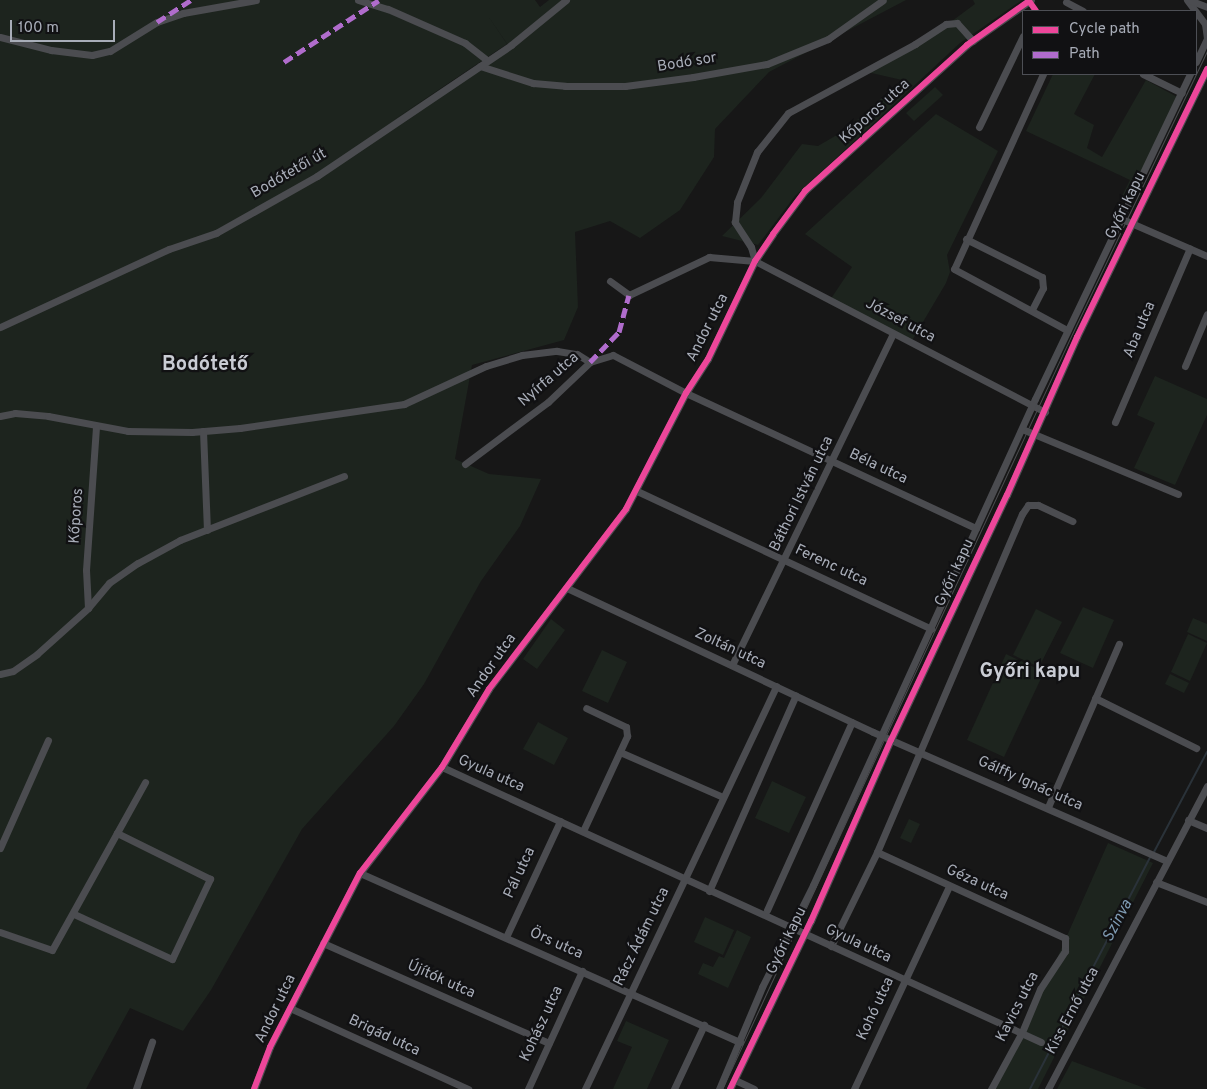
<!DOCTYPE html>
<html>
<head>
<meta charset="utf-8">
<style>
  body { margin:0 }
  #map { position:relative; width:1207px; height:1089px; overflow:hidden; background:#171717; font-family:Overpass,sans-serif }
  div>[style] { position:absolute }
  [style*='--x'] { left:calc(var(--x)*1px); top:calc(var(--y)*1px); width:calc(var(--w)*1px); rotate:calc(var(--a)*1deg) }
  .green>* { inset:0; background:#1d241e }
  .stream>* { height:2px; margin:-1px; padding:0 1px; transform-origin:1px; border-radius:1px; background:#2a3239 }
  .minor>* { height:7px; margin:-3.5px; padding:0 3.5px; transform-origin:3.5px; border-radius:3.5px; background:#4b4c50 }
  .tram>* { height:1px; margin:-0.5px; padding:0 0.5px; transform-origin:0.5px; border-radius:0.5px; background:#4b4c4f }
  .quiet>* { height:5px; margin-top:-2.5px; transform-origin:0; background:repeating-linear-gradient(90deg,#b06ccc 0 10px,transparent 0 15px) }
  .cycleway>* { height:6px; margin:-3px; padding:0 3px; transform-origin:3px; border-radius:3px; background:#ed469a }
  span { translate:-50% -50%; white-space:nowrap; text-align:center; line-height:1.15; -webkit-text-stroke:4.5px #111113; paint-order:stroke }
  .street-label { font-size:15px; color:#a8adb8 }
  .water-label { font-size:16px; color:#7f9bb3; font-style:italic }
  .district-label { font-size:20px; color:#c9ccd4; font-weight:700 }
  .legend { position:absolute; left:1022px; top:10px; width:175px; height:65px; box-sizing:border-box; background:#111113; border:1px solid #4d4f55; margin:0; padding:6px 9px; list-style:none; font-size:15px; color:#a8adb8 }
  .legend li { display:flex; align-items:center; gap:10px; height:25px }
  .legend b { width:25px; border:1px solid #4d4f55 }
  .scale { position:absolute; left:10px; top:20px; width:105px; height:22px; box-sizing:border-box; border:2px solid #a8adb8; border-top:0; padding-left:6px; font-size:15px; line-height:18px; white-space:nowrap; color:#a8adb8; -webkit-text-stroke:4px #111113; paint-order:stroke }
</style>
</head>
<body>
<div id="map">
  <div class="green">
    <div style="clip-path:polygon(evenodd,0 0,535px 0,540px 7px,549px 0,906px 0,769px 72px,715px 129px,714px 157px,680px 210px,640px 238px,610px 221px,575px 232px,578px 307px,564px 340px,472px 365px,455px 459px,489px 474px,541px 479px,520px 526px,481px 581px,424px 684px,394px 726px,302px 829px,211px 990px,183px 1031px,130px 1008px,86px 1089px,0 1089px,0 0,488px 16px,508px 45px,392px 121px,507px 44px,488px 16px)"></div>
    <div style="clip-path:polygon(973px 0,1022px 0,960px 43px,846px 149px,795px 196px,758px 245px,722px 236px,761px 198px,802px 144px,818px 146px,847px 129px,902px 80px,867px 72px,929px 38px,975px 4px)"></div>
    <div style="clip-path:polygon(1053px 74px,1095px 74px,1074px 114px,1094px 125px,1087px 148px,1102px 157px,1146px 80px,1179px 98px,1127px 199px,1122px 196px,1130px 180px,1026px 131px)"></div>
    <div style="clip-path:polygon(935px 87px,943px 95px,914px 121px,906px 113px)"></div>
    <div style="clip-path:polygon(936px 114px,998px 151px,947px 255px,950px 272px,946px 283px,910px 344px,828px 303px,852px 267px,805px 234px)"></div>
    <div style="clip-path:polygon(1155px 376px,1207px 399px,1207px 415px,1175px 485px,1134px 468px,1155px 423px,1137px 415px)"></div>
    <div style="clip-path:polygon(1083px 607px,1114px 620px,1093px 668px,1060px 653px)"></div>
    <div style="clip-path:polygon(1036px 609px,1062px 622px,1039px 667px,1013px 655px)"></div>
    <div style="clip-path:polygon(1193px 618px,1207px 624px,1207px 641px,1187px 632px)"></div>
    <div style="clip-path:polygon(551px 619px,565px 630px,537px 669px,523px 659px)"></div>
    <div style="clip-path:polygon(1188px 634px,1207px 643px,1190px 681px,1171px 672px)"></div>
    <div style="clip-path:polygon(602px 650px,627px 662px,608px 703px,582px 691px)"></div>
    <div style="clip-path:polygon(1006px 654px,1044px 672px,1004px 757px,967px 740px)"></div>
    <div style="clip-path:polygon(1170px 674px,1189px 683px,1184px 693px,1165px 684px)"></div>
    <div style="clip-path:polygon(538px 722px,568px 738px,554px 765px,523px 749px)"></div>
    <div style="clip-path:polygon(772px 781px,806px 797px,789px 833px,755px 818px)"></div>
    <div style="clip-path:polygon(909px 819px,920px 824px,911px 843px,900px 838px)"></div>
    <div style="clip-path:polygon(1108px 843px,1153px 863px,1038px 1089px,994px 1089px,1024px 1033px)"></div>
    <div style="clip-path:polygon(705px 917px,734px 930px,723px 955px,694px 942px)"></div>
    <div style="clip-path:polygon(737px 930px,751px 937px,728px 988px,698px 974px,703px 963px,713px 967px,719px 956px,724px 958px)"></div>
    <div style="clip-path:polygon(626px 1021px,669px 1040px,647px 1089px,613px 1089px,632px 1047px,617px 1041px)"></div>
    <div style="clip-path:polygon(1072px 1061px,1147px 1089px,1057px 1089px)"></div>
  </div>
  <div class="stream">
    <div style="--x:1154;--y:852;--w:113;--a:-62.1"></div>
    <div style="--x:1030;--y:1089;--w:263;--a:-62.6"></div>
  </div>
  <div class="minor">
    <div style="--x:358;--y:0;--w:31;--a:17"></div>
    <div style="--x:388;--y:9;--w:84;--a:23.8"></div>
    <div style="--x:465;--y:43;--w:28;--a:38"></div>
    <div style="--x:1187;--y:0;--w:30;--a:53"></div>
    <div style="--x:1205;--y:24;--w:15;--a:82"></div>
    <div style="--x:1189;--y:0;--w:19;--a:21"></div>
    <div style="--x:1066;--y:2;--w:19;--a:28"></div>
    <div style="--x:0;--y:37;--w:53;--a:14.3"></div>
    <div style="--x:51;--y:50;--w:41;--a:7"></div>
    <div style="--x:92;--y:55;--w:18;--a:-13"></div>
    <div style="--x:110;--y:51;--w:55;--a:-31.7"></div>
    <div style="--x:157;--y:22;--w:28;--a:-19"></div>
    <div style="--x:183;--y:13;--w:74;--a:-10.1"></div>
    <div style="--x:1196;--y:62;--w:26;--a:-65"></div>
    <div style="--x:480;--y:66;--w:56;--a:17.8"></div>
    <div style="--x:533;--y:83;--w:32;--a:5"></div>
    <div style="--x:565;--y:86;--w:60;--a:0"></div>
    <div style="--x:625;--y:86;--w:69;--a:-7.5"></div>
    <div style="--x:693;--y:77;--w:75;--a:-10"></div>
    <div style="--x:767;--y:64;--w:66;--a:-22.3"></div>
    <div style="--x:828;--y:39;--w:67;--a:-35.3"></div>
    <div style="--x:1043;--y:74;--w:214;--a:114.5"></div>
    <div style="--x:954;--y:269;--w:128;--a:28.4"></div>
    <div style="--x:1143;--y:74;--w:43;--a:26"></div>
    <div style="--x:979;--y:127;--w:101;--a:-64.2"></div>
    <div style="--x:1122;--y:219;--w:93;--a:23.5"></div>
    <div style="--x:966;--y:239;--w:85;--a:26.6"></div>
    <div style="--x:1042;--y:277;--w:11;--a:85"></div>
    <div style="--x:1043;--y:288;--w:25;--a:117"></div>
    <div style="--x:755;--y:261;--w:15;--a:-106"></div>
    <div style="--x:751;--y:247;--w:30;--a:-123"></div>
    <div style="--x:735;--y:222;--w:20;--a:-84"></div>
    <div style="--x:737;--y:202;--w:54;--a:-68.2"></div>
    <div style="--x:757;--y:152;--w:50;--a:-51.5"></div>
    <div style="--x:788;--y:113;--w:145;--a:-28.5"></div>
    <div style="--x:915;--y:44;--w:37;--a:-33"></div>
    <div style="--x:946;--y:24;--w:11;--a:-5"></div>
    <div style="--x:957;--y:23;--w:24;--a:48"></div>
    <div style="--x:610;--y:281;--w:24;--a:36"></div>
    <div style="--x:629;--y:295;--w:89;--a:-25.4"></div>
    <div style="--x:709;--y:257;--w:46;--a:5"></div>
    <div style="--x:755;--y:261;--w:327;--a:27.5"></div>
    <div style="--x:0;--y:327;--w:186;--a:-24.8"></div>
    <div style="--x:169;--y:249;--w:50;--a:-18.8"></div>
    <div style="--x:216;--y:233;--w:116;--a:-29.4"></div>
    <div style="--x:317;--y:176;--w:234;--a:-34"></div>
    <div style="--x:511;--y:45;--w:71;--a:-39.3"></div>
    <div style="--x:1185;--y:366;--w:56;--a:-67.1"></div>
    <div style="--x:0;--y:416;--w:15;--a:-11"></div>
    <div style="--x:15;--y:413;--w:33;--a:5"></div>
    <div style="--x:48;--y:416;--w:81;--a:10.6"></div>
    <div style="--x:128;--y:431;--w:64;--a:0.9"></div>
    <div style="--x:192;--y:432;--w:48;--a:-4.8"></div>
    <div style="--x:240;--y:428;--w:166;--a:-8.3"></div>
    <div style="--x:404;--y:404;--w:90;--a:-24.9"></div>
    <div style="--x:486;--y:366;--w:38;--a:-17"></div>
    <div style="--x:522;--y:355;--w:35;--a:-7"></div>
    <div style="--x:557;--y:351;--w:20;--a:9"></div>
    <div style="--x:577;--y:354;--w:15;--a:32"></div>
    <div style="--x:1115;--y:422;--w:189;--a:-66.7"></div>
    <div style="--x:1022;--y:429;--w:169;--a:22.6"></div>
    <div style="--x:203;--y:431;--w:99;--a:87.7"></div>
    <div style="--x:465;--y:464;--w:104;--a:-36.8"></div>
    <div style="--x:548;--y:402;--w:58;--a:-43.6"></div>
    <div style="--x:590;--y:362;--w:24;--a:-17"></div>
    <div style="--x:613;--y:355;--w:82;--a:27.5"></div>
    <div style="--x:686;--y:393;--w:320;--a:25"></div>
    <div style="--x:637;--y:491;--w:325;--a:25.1"></div>
    <div style="--x:567;--y:588;--w:338;--a:25.2"></div>
    <div style="--x:873;--y:732;--w:321;--a:23.7"></div>
    <div style="--x:88;--y:608;--w:38;--a:-93"></div>
    <div style="--x:86;--y:570;--w:143;--a:-86"></div>
    <div style="--x:732;--y:665;--w:368;--a:-64.1"></div>
    <div style="--x:0;--y:674;--w:13;--a:-13"></div>
    <div style="--x:13;--y:671;--w:29;--a:-35"></div>
    <div style="--x:37;--y:654;--w:69;--a:-42"></div>
    <div style="--x:88;--y:608;--w:33;--a:-50"></div>
    <div style="--x:109;--y:583;--w:35;--a:-35"></div>
    <div style="--x:138;--y:563;--w:48;--a:-28.7"></div>
    <div style="--x:180;--y:540;--w:176;--a:-21.3"></div>
    <div style="--x:1095;--y:698;--w:113;--a:26.3"></div>
    <div style="--x:620;--y:752;--w:112;--a:23.6"></div>
    <div style="--x:442;--y:767;--w:659;--a:24.66"></div>
    <div style="--x:1048;--y:807;--w:178;--a:-66.5"></div>
    <div style="--x:1188;--y:820;--w:21;--a:23"></div>
    <div style="--x:583;--y:831;--w:105;--a:-65.1"></div>
    <div style="--x:627;--y:736;--w:9;--a:-96"></div>
    <div style="--x:626;--y:727;--w:44;--a:-154.6"></div>
    <div style="--x:0;--y:848;--w:118;--a:-66"></div>
    <div style="--x:877;--y:852;--w:207;--a:24.6"></div>
    <div style="--x:1065;--y:938;--w:13;--a:90"></div>
    <div style="--x:1065;--y:951;--w:45;--a:123.3"></div>
    <div style="--x:1040;--y:989;--w:47;--a:112.7"></div>
    <div style="--x:1022;--y:1032;--w:65;--a:118.5"></div>
    <div style="--x:360;--y:873;--w:416;--a:24"></div>
    <div style="--x:1156;--y:882;--w:55;--a:21.4"></div>
    <div style="--x:709;--y:891;--w:214;--a:-66.1"></div>
    <div style="--x:767;--y:910;--w:206;--a:-65.7"></div>
    <div style="--x:74;--y:914;--w:108;--a:24.7"></div>
    <div style="--x:172;--y:959;--w:89;--a:-64.6"></div>
    <div style="--x:210;--y:879;--w:104;--a:-153.7"></div>
    <div style="--x:0;--y:932;--w:55;--a:19.1"></div>
    <div style="--x:52;--y:950;--w:192;--a:-61"></div>
    <div style="--x:506;--y:937;--w:128;--a:-65"></div>
    <div style="--x:323;--y:943;--w:247;--a:23.9"></div>
    <div style="--x:831;--y:946;--w:105;--a:-63.9"></div>
    <div style="--x:877;--y:852;--w:368;--a:-66.8"></div>
    <div style="--x:1022;--y:514;--w:11;--a:-56"></div>
    <div style="--x:1028;--y:505;--w:10;--a:0"></div>
    <div style="--x:1038;--y:505;--w:38;--a:25"></div>
    <div style="--x:290;--y:1008;--w:196;--a:24.5"></div>
    <div style="--x:735;--y:1080;--w:21;--a:25"></div>
    <div style="--x:136;--y:1089;--w:50;--a:-71.2"></div>
    <div style="--x:254;--y:1089;--w:45;--a:-69.1"></div>
    <div style="--x:270;--y:1047;--w:196;--a:-62.7"></div>
    <div style="--x:360;--y:873;--w:134;--a:-52.3"></div>
    <div style="--x:442;--y:767;--w:91;--a:-58.9"></div>
    <div style="--x:489;--y:689;--w:226;--a:-52.7"></div>
    <div style="--x:626;--y:509;--w:131;--a:-62.7"></div>
    <div style="--x:686;--y:393;--w:40;--a:-57.1"></div>
    <div style="--x:708;--y:359;--w:109;--a:-64.4"></div>
    <div style="--x:755;--y:261;--w:32;--a:-56"></div>
    <div style="--x:773;--y:234;--w:54;--a:-53.3"></div>
    <div style="--x:805;--y:191;--w:218;--a:-42"></div>
    <div style="--x:967;--y:45;--w:78;--a:-35.1"></div>
    <div style="--x:528;--y:1089;--w:130;--a:-65.4"></div>
    <div style="--x:585;--y:1089;--w:446;--a:-64.6"></div>
    <div style="--x:674;--y:1089;--w:71;--a:-64.9"></div>
    <div style="--x:719;--y:1089;--w:111;--a:-67.1"></div>
    <div style="--x:762;--y:987;--w:114;--a:-63.4"></div>
    <div style="--x:813;--y:885;--w:534;--a:-65.45"></div>
    <div style="--x:1035;--y:399;--w:360;--a:-64.5"></div>
    <div style="--x:730;--y:1089;--w:187;--a:-64.3"></div>
    <div style="--x:811;--y:921;--w:198;--a:-66.2"></div>
    <div style="--x:891;--y:740;--w:271;--a:-64.7"></div>
    <div style="--x:1007;--y:495;--w:173;--a:-66.1"></div>
    <div style="--x:1077;--y:337;--w:298;--a:-64.1"></div>
    <div style="--x:854;--y:1089;--w:224;--a:-64.9"></div>
    <div style="--x:1048;--y:1089;--w:342;--a:-62.3"></div>
  </div>
  <div class="tram">
    <div style="--x:722;--y:1089;--w:832;--a:-65.13"></div>
    <div style="--x:1072;--y:334;--w:314;--a:-64.5"></div>
  </div>
  <div class="quiet">
    <div style="--x:157;--y:22;--w:40;--a:-32.9"></div>
    <div style="--x:284;--y:62;--w:113;--a:-33.1"></div>
    <div style="--x:590;--y:362;--w:42;--a:-46"></div>
    <div style="--x:619;--y:332;--w:38;--a:-75"></div>
  </div>
  <div class="cycleway">
    <div style="--x:254;--y:1089;--w:45;--a:-69.1"></div>
    <div style="--x:270;--y:1047;--w:196;--a:-62.7"></div>
    <div style="--x:360;--y:873;--w:134;--a:-52.3"></div>
    <div style="--x:442;--y:767;--w:91;--a:-58.9"></div>
    <div style="--x:489;--y:689;--w:226;--a:-52.7"></div>
    <div style="--x:626;--y:509;--w:131;--a:-62.7"></div>
    <div style="--x:686;--y:393;--w:40;--a:-57.1"></div>
    <div style="--x:708;--y:359;--w:109;--a:-64.4"></div>
    <div style="--x:755;--y:261;--w:32;--a:-56"></div>
    <div style="--x:773;--y:234;--w:54;--a:-53.3"></div>
    <div style="--x:805;--y:191;--w:218;--a:-42"></div>
    <div style="--x:967;--y:45;--w:76;--a:-35.4"></div>
    <div style="--x:1029;--y:1;--w:12;--a:55"></div>
    <div style="--x:730;--y:1089;--w:187;--a:-64.3"></div>
    <div style="--x:811;--y:921;--w:198;--a:-66.2"></div>
    <div style="--x:891;--y:740;--w:271;--a:-64.7"></div>
    <div style="--x:1007;--y:495;--w:173;--a:-66.1"></div>
    <div style="--x:1077;--y:337;--w:298;--a:-64.1"></div>
  </div>
  <div class="street-label">
    <span style="left:687px;top:63px;rotate:-9deg">Bodó sor</span>
    <span style="left:875px;top:112px;rotate:-42deg">Kőporos utca</span>
    <span style="left:289px;top:174px;rotate:-30deg">Bodótetői út</span>
    <span style="left:1126px;top:206px;rotate:-64deg">Győri kapu</span>
    <span style="left:900px;top:321px;rotate:28deg">József utca</span>
    <span style="left:708px;top:328px;rotate:-63deg">Andor utca</span>
    <span style="left:1140px;top:330px;rotate:-67deg">Aba utca</span>
    <span style="left:549px;top:380px;rotate:-41deg">Nyírfa utca</span>
    <span style="left:878px;top:467px;rotate:25deg">Béla utca</span>
    <span style="left:802px;top:494px;rotate:-64deg">Báthori István utca</span>
    <span style="left:77px;top:516px;rotate:-86deg">Kőporos</span>
    <span style="left:831px;top:566px;rotate:25deg">Ferenc utca</span>
    <span style="left:955px;top:573px;rotate:-65deg">Győri kapu</span>
    <span style="left:730px;top:649px;rotate:25deg">Zoltán utca</span>
    <span style="left:492px;top:666px;rotate:-55deg">Andor utca</span>
    <span style="left:491px;top:774px;rotate:24deg">Gyula utca</span>
    <span style="left:1030px;top:784px;rotate:24deg">Gálffy Ignác utca</span>
    <span style="left:520px;top:873px;rotate:-65deg">Pál utca</span>
    <span style="left:977px;top:883px;rotate:24deg">Géza utca</span>
    <span style="left:642px;top:937px;rotate:-64deg">Rácz Ádám utca</span>
    <span style="left:787px;top:941px;rotate:-64deg">Győri kapu</span>
    <span style="left:556px;top:944px;rotate:24deg">Örs utca</span>
    <span style="left:858px;top:944px;rotate:25deg">Gyula utca</span>
    <span style="left:441px;top:980px;rotate:24deg">Újítók utca</span>
    <span style="left:1018px;top:1007px;rotate:-63deg">Kavics utca</span>
    <span style="left:276px;top:1009px;rotate:-64deg">Andor utca</span>
    <span style="left:876px;top:1009px;rotate:-65deg">Kohó utca</span>
    <span style="left:1073px;top:1011px;rotate:-62deg">Kiss Ernő utca</span>
    <span style="left:542px;top:1024px;rotate:-65deg">Kohász utca</span>
    <span style="left:384px;top:1036px;rotate:25deg">Brigád utca</span>
  </div>
  <div class="water-label">
    <span style="left:1118px;top:921px;rotate:-62deg">Szinva</span>
  </div>
  <div class="district-label">
    <span style="left:205px;top:365px">Bodótető</span>
    <span style="left:1030px;top:672px">Győri kapu</span>
  </div>
  <ul class="legend">
  <li><b style="height:6px;background:#ed469a"></b>Cycle path</li>
  <li><b style="height:6px;background:#b06ccc"></b>Path</li>
  </ul>
  <div class="scale">100 m</div>
</div>
</body>
</html>
